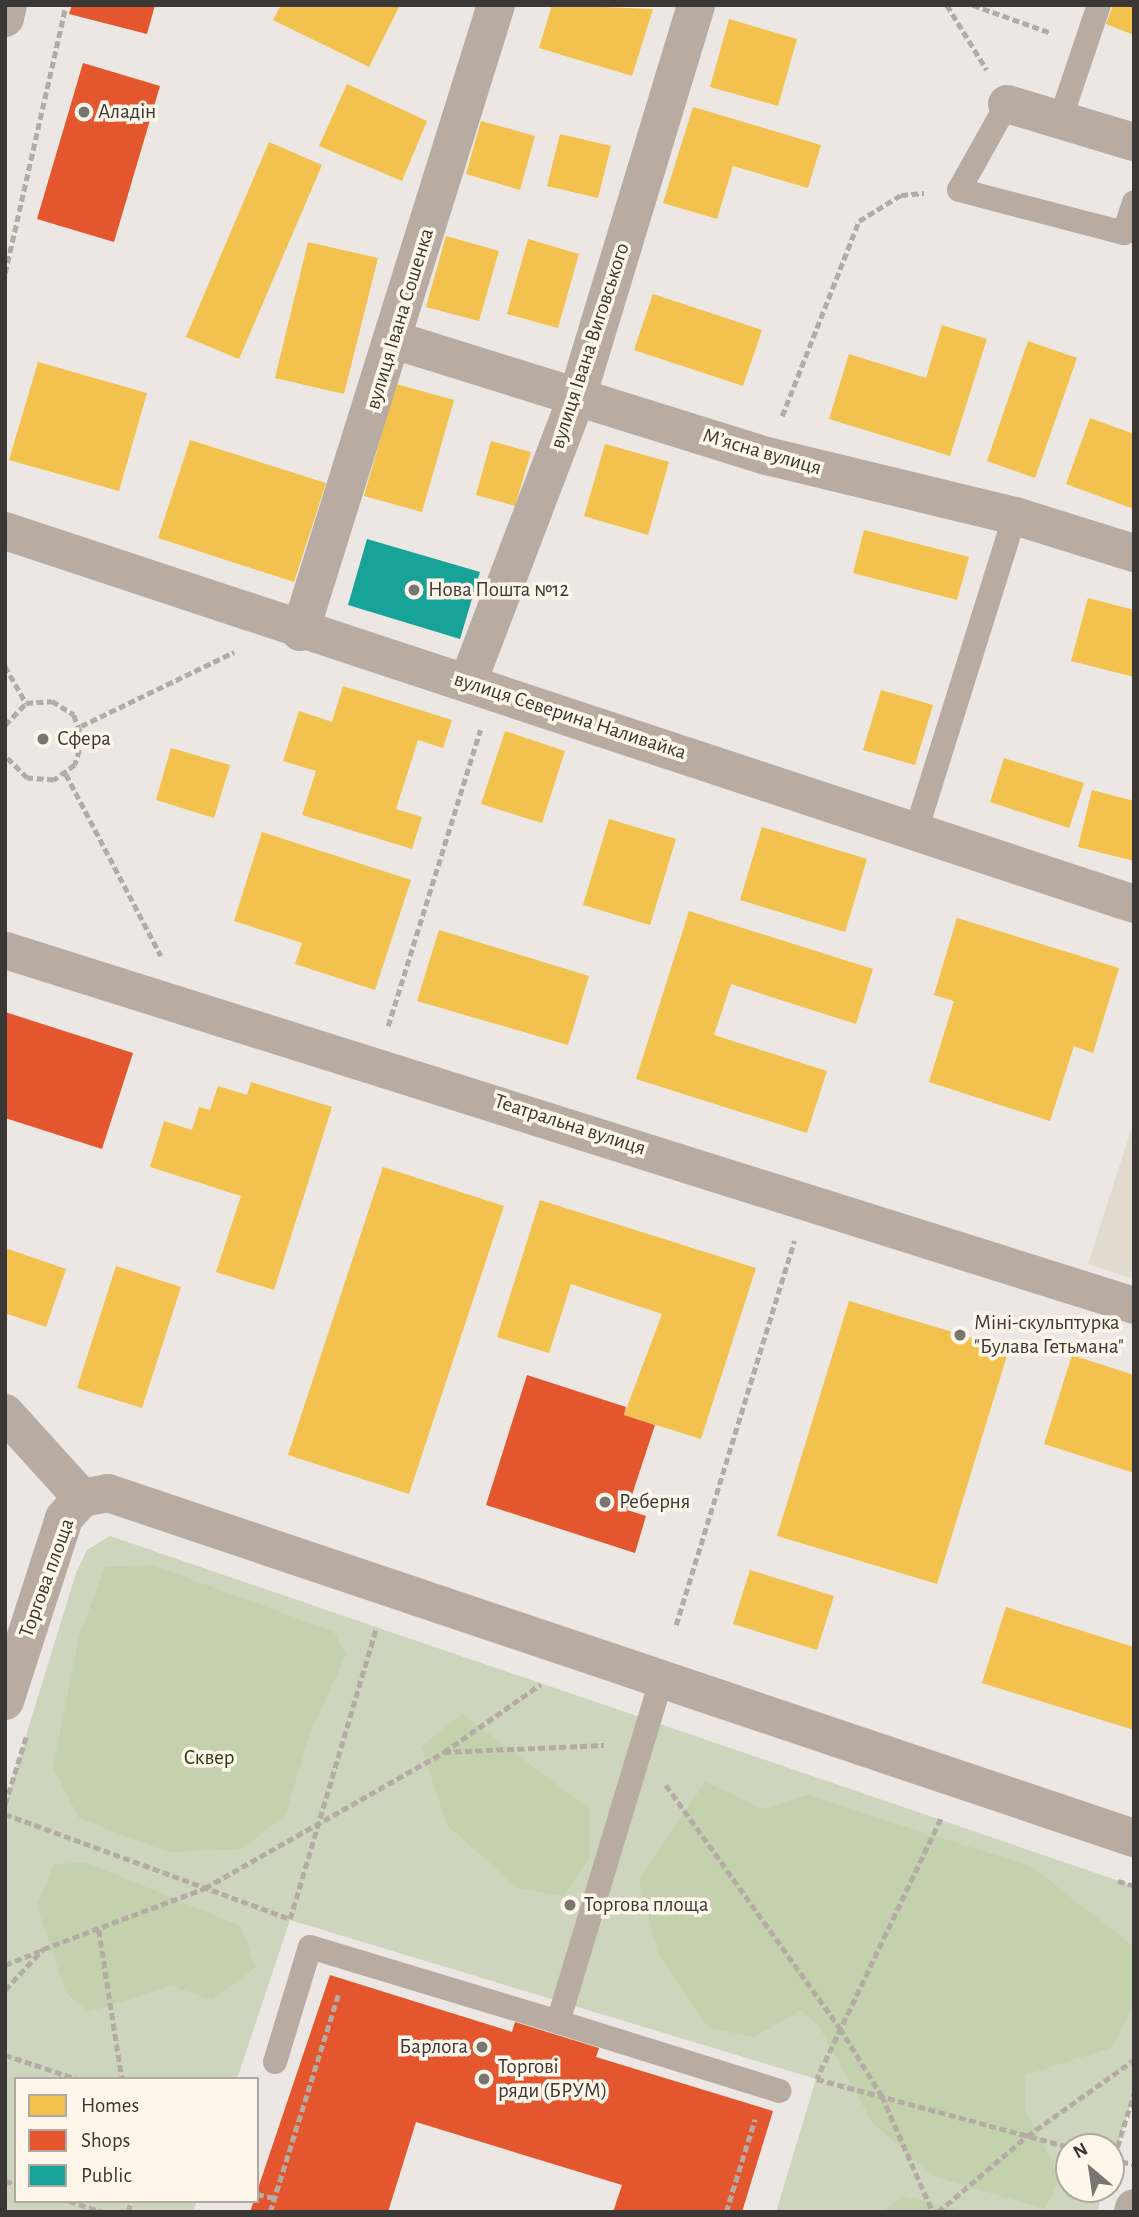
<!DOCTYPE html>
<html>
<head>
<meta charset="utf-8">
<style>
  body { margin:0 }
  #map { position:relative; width:1139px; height:2217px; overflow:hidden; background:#ece7e2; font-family:"Alegreya Sans",sans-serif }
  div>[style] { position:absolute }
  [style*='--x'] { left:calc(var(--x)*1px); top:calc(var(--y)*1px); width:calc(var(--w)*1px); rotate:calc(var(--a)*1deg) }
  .built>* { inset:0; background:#e2d9cf }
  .green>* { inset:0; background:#cdd5bd }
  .forest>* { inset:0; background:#c3d1ac }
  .homes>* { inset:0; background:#f2c14e }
  .shops>* { inset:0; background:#e4572e }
  .public>* { inset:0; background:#17a398 }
  .path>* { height:4.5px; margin-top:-2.25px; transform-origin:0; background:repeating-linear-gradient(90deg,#b4aba4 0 7px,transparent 0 10.5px) }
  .service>* { height:24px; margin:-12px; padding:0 12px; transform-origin:12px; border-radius:12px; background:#b8aca2 }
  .pedestrian>* { height:37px; margin:-18.5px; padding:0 18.5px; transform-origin:18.5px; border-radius:18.5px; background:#b8aca2 }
  .minor>* { height:38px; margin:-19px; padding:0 19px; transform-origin:19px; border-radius:19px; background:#b8aca2 }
  .tertiary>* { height:38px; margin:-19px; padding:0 19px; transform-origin:19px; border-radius:19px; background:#b8aca2 }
  .dots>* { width:19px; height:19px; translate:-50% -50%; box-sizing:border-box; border:4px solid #fef5eb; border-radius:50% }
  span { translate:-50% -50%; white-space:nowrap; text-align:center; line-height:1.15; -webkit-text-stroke:7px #fef5eb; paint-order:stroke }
  .poi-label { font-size:21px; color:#3b3734 }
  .left { translate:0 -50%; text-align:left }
  .right { translate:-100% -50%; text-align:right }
  .street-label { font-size:21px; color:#3b3734 }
  .park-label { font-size:21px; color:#273a0b }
  .frame { position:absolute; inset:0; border:7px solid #3b3734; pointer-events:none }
  .legend { position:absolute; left:14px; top:2077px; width:245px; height:126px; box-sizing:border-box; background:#fef5eb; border:2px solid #b0a9a2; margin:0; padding:9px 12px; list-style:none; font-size:21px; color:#3b3734 }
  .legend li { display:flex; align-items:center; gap:14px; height:35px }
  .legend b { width:35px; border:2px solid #b0a9a2 }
  .north { position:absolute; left:1055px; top:2133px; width:70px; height:70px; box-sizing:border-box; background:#fef5eb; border:2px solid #b0a9a2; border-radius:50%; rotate:331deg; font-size:19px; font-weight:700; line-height:28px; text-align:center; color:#3b3734 }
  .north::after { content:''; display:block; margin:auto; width:24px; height:32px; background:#797571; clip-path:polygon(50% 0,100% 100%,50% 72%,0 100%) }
</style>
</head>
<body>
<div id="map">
  <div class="built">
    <div style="clip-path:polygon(1134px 1121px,1134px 1279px,1088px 1264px)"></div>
  </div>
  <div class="green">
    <div style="clip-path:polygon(110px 1536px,1134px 1886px,1134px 2093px,1111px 2167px,1111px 2147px,1069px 2147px,1069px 2189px,1104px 2189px,1097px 2212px,776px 2212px,816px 2079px,290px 1920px,237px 2079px,16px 2079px,16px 2201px,197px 2201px,193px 2212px,5px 2212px,5px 1804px,76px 1573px,87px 1550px)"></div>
  </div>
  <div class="forest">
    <div style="clip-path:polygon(152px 1565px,334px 1632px,346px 1655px,312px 1728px,285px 1815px,242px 1849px,167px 1852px,79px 1818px,53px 1767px,79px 1637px,105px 1567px)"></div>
    <div style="clip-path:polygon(462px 1714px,589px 1808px,589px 1860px,563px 1896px,518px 1888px,447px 1825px,421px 1747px)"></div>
    <div style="clip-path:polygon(705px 1782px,764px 1809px,807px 1795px,1032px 1867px,1134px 1947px,1134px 2002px,1113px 2047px,1025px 2075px,1026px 2111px,1060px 2178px,1045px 2209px,932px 2176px,872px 2122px,818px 2025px,801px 2010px,754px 2037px,707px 2027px,658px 1954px,639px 1880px)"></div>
    <div style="clip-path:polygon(87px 1863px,241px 1926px,255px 1968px,212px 2000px,172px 1986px,88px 2012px,66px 1993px,37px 1906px,54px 1864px)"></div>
    <div style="clip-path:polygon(902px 2196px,968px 2212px,883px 2212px)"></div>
  </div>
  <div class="homes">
    <div style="clip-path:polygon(281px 5px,400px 5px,369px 67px,273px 20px)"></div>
    <div style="clip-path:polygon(552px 5px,653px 9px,632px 76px,539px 48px)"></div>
    <div style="clip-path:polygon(1113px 5px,1134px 5px,1134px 35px,1106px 24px)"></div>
    <div style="clip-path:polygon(729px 19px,797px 39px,778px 106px,710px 87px)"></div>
    <div style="clip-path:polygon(347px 84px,427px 121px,402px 181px,319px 146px)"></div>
    <div style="clip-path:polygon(693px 107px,821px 145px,808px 188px,733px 166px,717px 219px,663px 203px)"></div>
    <div style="clip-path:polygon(481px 121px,535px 136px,520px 190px,466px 174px)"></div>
    <div style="clip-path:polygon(560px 134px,611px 146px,598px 198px,547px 186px)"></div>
    <div style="clip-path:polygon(269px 142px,322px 165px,239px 359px,186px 337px)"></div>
    <div style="clip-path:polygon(446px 236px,499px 251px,479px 321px,426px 307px)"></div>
    <div style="clip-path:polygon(528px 239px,579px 254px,558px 328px,507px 314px)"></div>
    <div style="clip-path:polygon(308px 242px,378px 258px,344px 394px,275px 378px)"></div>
    <div style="clip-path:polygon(653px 294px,762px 330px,743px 386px,634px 350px)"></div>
    <div style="clip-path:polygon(942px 325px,987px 339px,950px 456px,829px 419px,849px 354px,926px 378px)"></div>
    <div style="clip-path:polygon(1028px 341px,1077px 358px,1035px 478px,987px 461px)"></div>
    <div style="clip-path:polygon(38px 362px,147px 393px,119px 491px,9px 460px)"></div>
    <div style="clip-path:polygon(396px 384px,454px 400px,422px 512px,364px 496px)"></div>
    <div style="clip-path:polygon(1090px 418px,1134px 434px,1134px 509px,1066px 484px)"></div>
    <div style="clip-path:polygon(190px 440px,326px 483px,294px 582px,158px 538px)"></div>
    <div style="clip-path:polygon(491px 441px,531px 452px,515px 506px,476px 495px)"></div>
    <div style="clip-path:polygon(605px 444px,669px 462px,648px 535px,584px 516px)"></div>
    <div style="clip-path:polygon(864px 530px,969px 557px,957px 600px,853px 573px)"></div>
    <div style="clip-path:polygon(1088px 598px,1134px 610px,1134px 677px,1071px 661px)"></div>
    <div style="clip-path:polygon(343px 686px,452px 720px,443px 748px,418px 740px,396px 809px,422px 817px,412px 849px,302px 815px,316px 771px,283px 761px,299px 711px,332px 722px)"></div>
    <div style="clip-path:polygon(881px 690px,933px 705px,915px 765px,863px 750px)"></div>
    <div style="clip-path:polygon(505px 731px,565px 751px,542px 823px,481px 804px)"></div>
    <div style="clip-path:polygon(171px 748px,230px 765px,214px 818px,156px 800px)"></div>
    <div style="clip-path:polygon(1004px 758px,1084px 783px,1069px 828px,990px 802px)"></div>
    <div style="clip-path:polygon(1092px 790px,1134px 801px,1134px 861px,1078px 847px)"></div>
    <div style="clip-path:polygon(609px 819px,676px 839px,650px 925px,583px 905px)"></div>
    <div style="clip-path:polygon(762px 827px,867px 859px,845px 932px,740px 900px)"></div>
    <div style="clip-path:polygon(262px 832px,411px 880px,375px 990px,295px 964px,302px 943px,234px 921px)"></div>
    <div style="clip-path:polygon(689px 911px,873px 969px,856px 1024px,731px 984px,714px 1035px,827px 1071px,807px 1133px,636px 1079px)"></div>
    <div style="clip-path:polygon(957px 918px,1119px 968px,1093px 1053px,1074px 1046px,1050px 1121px,929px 1082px,954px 1001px,934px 995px)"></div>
    <div style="clip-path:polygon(439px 930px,589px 976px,568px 1045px,417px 1001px)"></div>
    <div style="clip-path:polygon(251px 1082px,332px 1107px,274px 1290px,216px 1272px,241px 1196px,150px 1167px,164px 1121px,192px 1130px,199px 1107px,210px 1110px,218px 1086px,247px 1095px)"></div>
    <div style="clip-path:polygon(383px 1167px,504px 1206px,409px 1494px,288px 1455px)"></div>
    <div style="clip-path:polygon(540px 1200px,756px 1268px,701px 1439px,624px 1415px,662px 1314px,571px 1284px,549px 1353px,497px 1337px)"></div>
    <div style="clip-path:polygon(5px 1248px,66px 1269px,46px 1327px,5px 1313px)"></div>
    <div style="clip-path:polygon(116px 1266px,181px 1287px,142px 1408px,77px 1388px)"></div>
    <div style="clip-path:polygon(849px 1301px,1009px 1349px,937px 1584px,777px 1536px)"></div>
    <div style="clip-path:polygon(1072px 1355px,1134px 1375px,1134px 1473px,1044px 1444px)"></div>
    <div style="clip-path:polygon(750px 1570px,834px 1596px,817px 1650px,733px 1624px)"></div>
    <div style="clip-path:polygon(1006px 1607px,1134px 1647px,1134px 1730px,982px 1683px)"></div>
  </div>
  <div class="shops">
    <div style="clip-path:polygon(72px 5px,155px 5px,147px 34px,69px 14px)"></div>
    <div style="clip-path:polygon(83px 63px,160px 86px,114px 242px,37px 219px)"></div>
    <div style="clip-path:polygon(5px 1012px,133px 1053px,102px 1149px,5px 1118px)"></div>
    <div style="clip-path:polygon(527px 1375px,626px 1407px,624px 1415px,655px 1425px,627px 1510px,646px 1516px,635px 1553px,486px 1505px)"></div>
    <div style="clip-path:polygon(330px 1975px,512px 2032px,515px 2022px,599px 2048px,596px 2057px,773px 2111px,742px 2212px,613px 2212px,622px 2185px,416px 2122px,388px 2212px,250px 2212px)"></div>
  </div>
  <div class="public">
    <div style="clip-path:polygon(367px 539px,480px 572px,460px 639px,348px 605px)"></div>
  </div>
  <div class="path">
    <div style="--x:947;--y:5;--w:76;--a:58.4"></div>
    <div style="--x:973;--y:5;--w:83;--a:19.7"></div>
    <div style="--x:5;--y:273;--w:275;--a:-77.2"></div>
    <div style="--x:782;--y:416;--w:210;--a:-68.5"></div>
    <div style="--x:859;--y:221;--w:49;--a:-31.8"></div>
    <div style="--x:901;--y:195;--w:23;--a:-5"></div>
    <div style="--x:5;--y:666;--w:43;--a:60.4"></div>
    <div style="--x:5;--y:725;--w:30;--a:-46"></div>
    <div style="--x:26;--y:703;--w:26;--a:-4"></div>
    <div style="--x:52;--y:701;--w:26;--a:32"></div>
    <div style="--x:74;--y:715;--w:27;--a:70"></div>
    <div style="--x:83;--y:740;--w:26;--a:108"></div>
    <div style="--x:75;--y:765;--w:26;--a:144"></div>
    <div style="--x:54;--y:780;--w:27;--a:-176"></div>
    <div style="--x:27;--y:778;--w:31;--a:-135"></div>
    <div style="--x:81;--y:726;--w:170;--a:-25.8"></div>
    <div style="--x:66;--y:774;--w:205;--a:62.4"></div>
    <div style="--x:388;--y:1026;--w:310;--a:-72.7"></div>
    <div style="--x:676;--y:1625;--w:402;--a:-72.9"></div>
    <div style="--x:444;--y:1752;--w:160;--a:-2.5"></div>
    <div style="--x:666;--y:1785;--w:299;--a:54.4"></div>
    <div style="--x:840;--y:2028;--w:80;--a:58.3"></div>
    <div style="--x:882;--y:2096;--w:127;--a:66.3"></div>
    <div style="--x:5;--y:1804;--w:70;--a:-72.6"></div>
    <div style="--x:5;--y:1814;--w:304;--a:20.2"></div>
    <div style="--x:290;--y:1919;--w:303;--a:-73.5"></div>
    <div style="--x:941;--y:1819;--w:288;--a:115.5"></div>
    <div style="--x:817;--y:2079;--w:261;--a:15.1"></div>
    <div style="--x:1118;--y:1881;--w:17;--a:17"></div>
    <div style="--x:99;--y:1930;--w:151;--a:81.2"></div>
    <div style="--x:5;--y:1965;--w:37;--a:-22"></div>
    <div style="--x:5;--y:1990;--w:56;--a:-47.2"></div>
    <div style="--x:43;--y:1949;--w:173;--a:-20.6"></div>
    <div style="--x:205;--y:1888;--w:275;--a:-29.6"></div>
    <div style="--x:444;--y:1752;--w:118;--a:-35"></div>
    <div style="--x:5;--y:2055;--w:76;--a:18.4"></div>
    <div style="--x:1111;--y:2159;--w:23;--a:13"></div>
    <div style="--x:1111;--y:2167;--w:77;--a:-72.7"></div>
    <div style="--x:5;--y:2181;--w:11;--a:15"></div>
    <div style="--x:257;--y:2194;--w:18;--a:13"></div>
    <div style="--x:69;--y:2201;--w:35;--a:18"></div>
    <div style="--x:128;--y:2212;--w:11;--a:-75"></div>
    <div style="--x:270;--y:2212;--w:231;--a:-72.6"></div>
    <div style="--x:726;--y:2212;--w:97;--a:-72.7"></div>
    <div style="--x:938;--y:2212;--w:117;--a:-40.5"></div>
    <div style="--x:1027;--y:2136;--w:131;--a:-35.4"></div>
  </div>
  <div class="service">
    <div style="--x:1007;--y:104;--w:98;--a:119.2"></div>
    <div style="--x:959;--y:190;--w:171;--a:14.6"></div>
    <div style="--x:1124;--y:233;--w:32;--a:-72"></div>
    <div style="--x:1060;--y:120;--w:121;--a:-71.3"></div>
    <div style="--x:916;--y:831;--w:330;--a:-72.6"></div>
    <div style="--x:558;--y:2022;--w:232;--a:17.3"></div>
    <div style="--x:275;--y:2062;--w:120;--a:-73.1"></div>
    <div style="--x:310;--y:1947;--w:259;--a:16.8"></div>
    <div style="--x:558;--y:2022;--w:357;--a:-73.2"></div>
  </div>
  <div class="pedestrian">
    <div style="--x:5;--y:950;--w:1183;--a:17.46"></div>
  </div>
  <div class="minor">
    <div style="--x:1007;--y:104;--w:133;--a:16.7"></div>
    <div style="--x:394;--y:340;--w:391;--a:17.3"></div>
    <div style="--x:767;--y:456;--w:255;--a:13.6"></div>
    <div style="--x:1015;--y:516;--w:125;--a:17.3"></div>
    <div style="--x:300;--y:632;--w:657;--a:-72.64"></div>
    <div style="--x:468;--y:682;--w:308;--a:-69.1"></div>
    <div style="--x:578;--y:394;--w:407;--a:-73.1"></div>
    <div style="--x:5;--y:1413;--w:115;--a:47.8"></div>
    <div style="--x:5;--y:1701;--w:192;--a:-72.1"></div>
    <div style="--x:64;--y:1518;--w:27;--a:-48"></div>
    <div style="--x:82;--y:1498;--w:26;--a:-11"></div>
    <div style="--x:108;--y:1493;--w:1082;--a:18.59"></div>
    <div style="--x:1133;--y:2212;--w:4;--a:-76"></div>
  </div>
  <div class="tertiary">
    <div style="--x:5;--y:18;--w:13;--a:-77"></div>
    <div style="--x:5;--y:531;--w:1189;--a:18.28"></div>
  </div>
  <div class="dots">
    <div style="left:84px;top:112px;background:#797571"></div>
    <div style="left:414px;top:590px;background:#797571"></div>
    <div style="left:43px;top:739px;background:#797571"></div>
    <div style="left:960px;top:1335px;background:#797571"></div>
    <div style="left:605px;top:1502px;background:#797571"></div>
    <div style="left:570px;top:1905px;background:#797571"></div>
    <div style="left:482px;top:2047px;background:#797571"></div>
    <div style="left:484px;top:2079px;background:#797571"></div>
  </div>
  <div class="poi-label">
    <span class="left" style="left:98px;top:112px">Аладін</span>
    <span class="left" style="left:428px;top:590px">Нова Пошта №12</span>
    <span class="left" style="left:57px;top:739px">Сфера</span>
    <span class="left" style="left:974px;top:1335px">Міні-скульптурка<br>"Булава Гетьмана"</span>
    <span class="left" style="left:619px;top:1502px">Реберня</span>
    <span class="left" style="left:584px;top:1905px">Торгова площа</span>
    <span class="right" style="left:468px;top:2047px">Барлога</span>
    <span class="left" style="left:498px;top:2079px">Торгові<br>ряди (БРУМ)</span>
  </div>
  <div class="street-label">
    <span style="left:400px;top:319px;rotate:-73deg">вулиця Івана Сошенка</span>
    <span style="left:590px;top:346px;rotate:-72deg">вулиця Івана Виговського</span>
    <span style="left:762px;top:452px;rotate:16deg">Мʼясна вулиця</span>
    <span style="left:570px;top:716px;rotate:18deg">вулиця Северина Наливайка</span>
    <span style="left:570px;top:1125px;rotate:18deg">Театральна вулиця</span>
    <span style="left:47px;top:1578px;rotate:-70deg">Торгова площа</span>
  </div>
  <div class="park-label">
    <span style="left:209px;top:1758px">Сквер</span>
  </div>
  <div class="frame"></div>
  <ul class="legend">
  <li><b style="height:19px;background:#f2c14e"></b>Homes</li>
  <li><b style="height:19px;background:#e4572e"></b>Shops</li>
  <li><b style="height:19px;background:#17a398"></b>Public</li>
  </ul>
  <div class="north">N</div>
</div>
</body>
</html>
